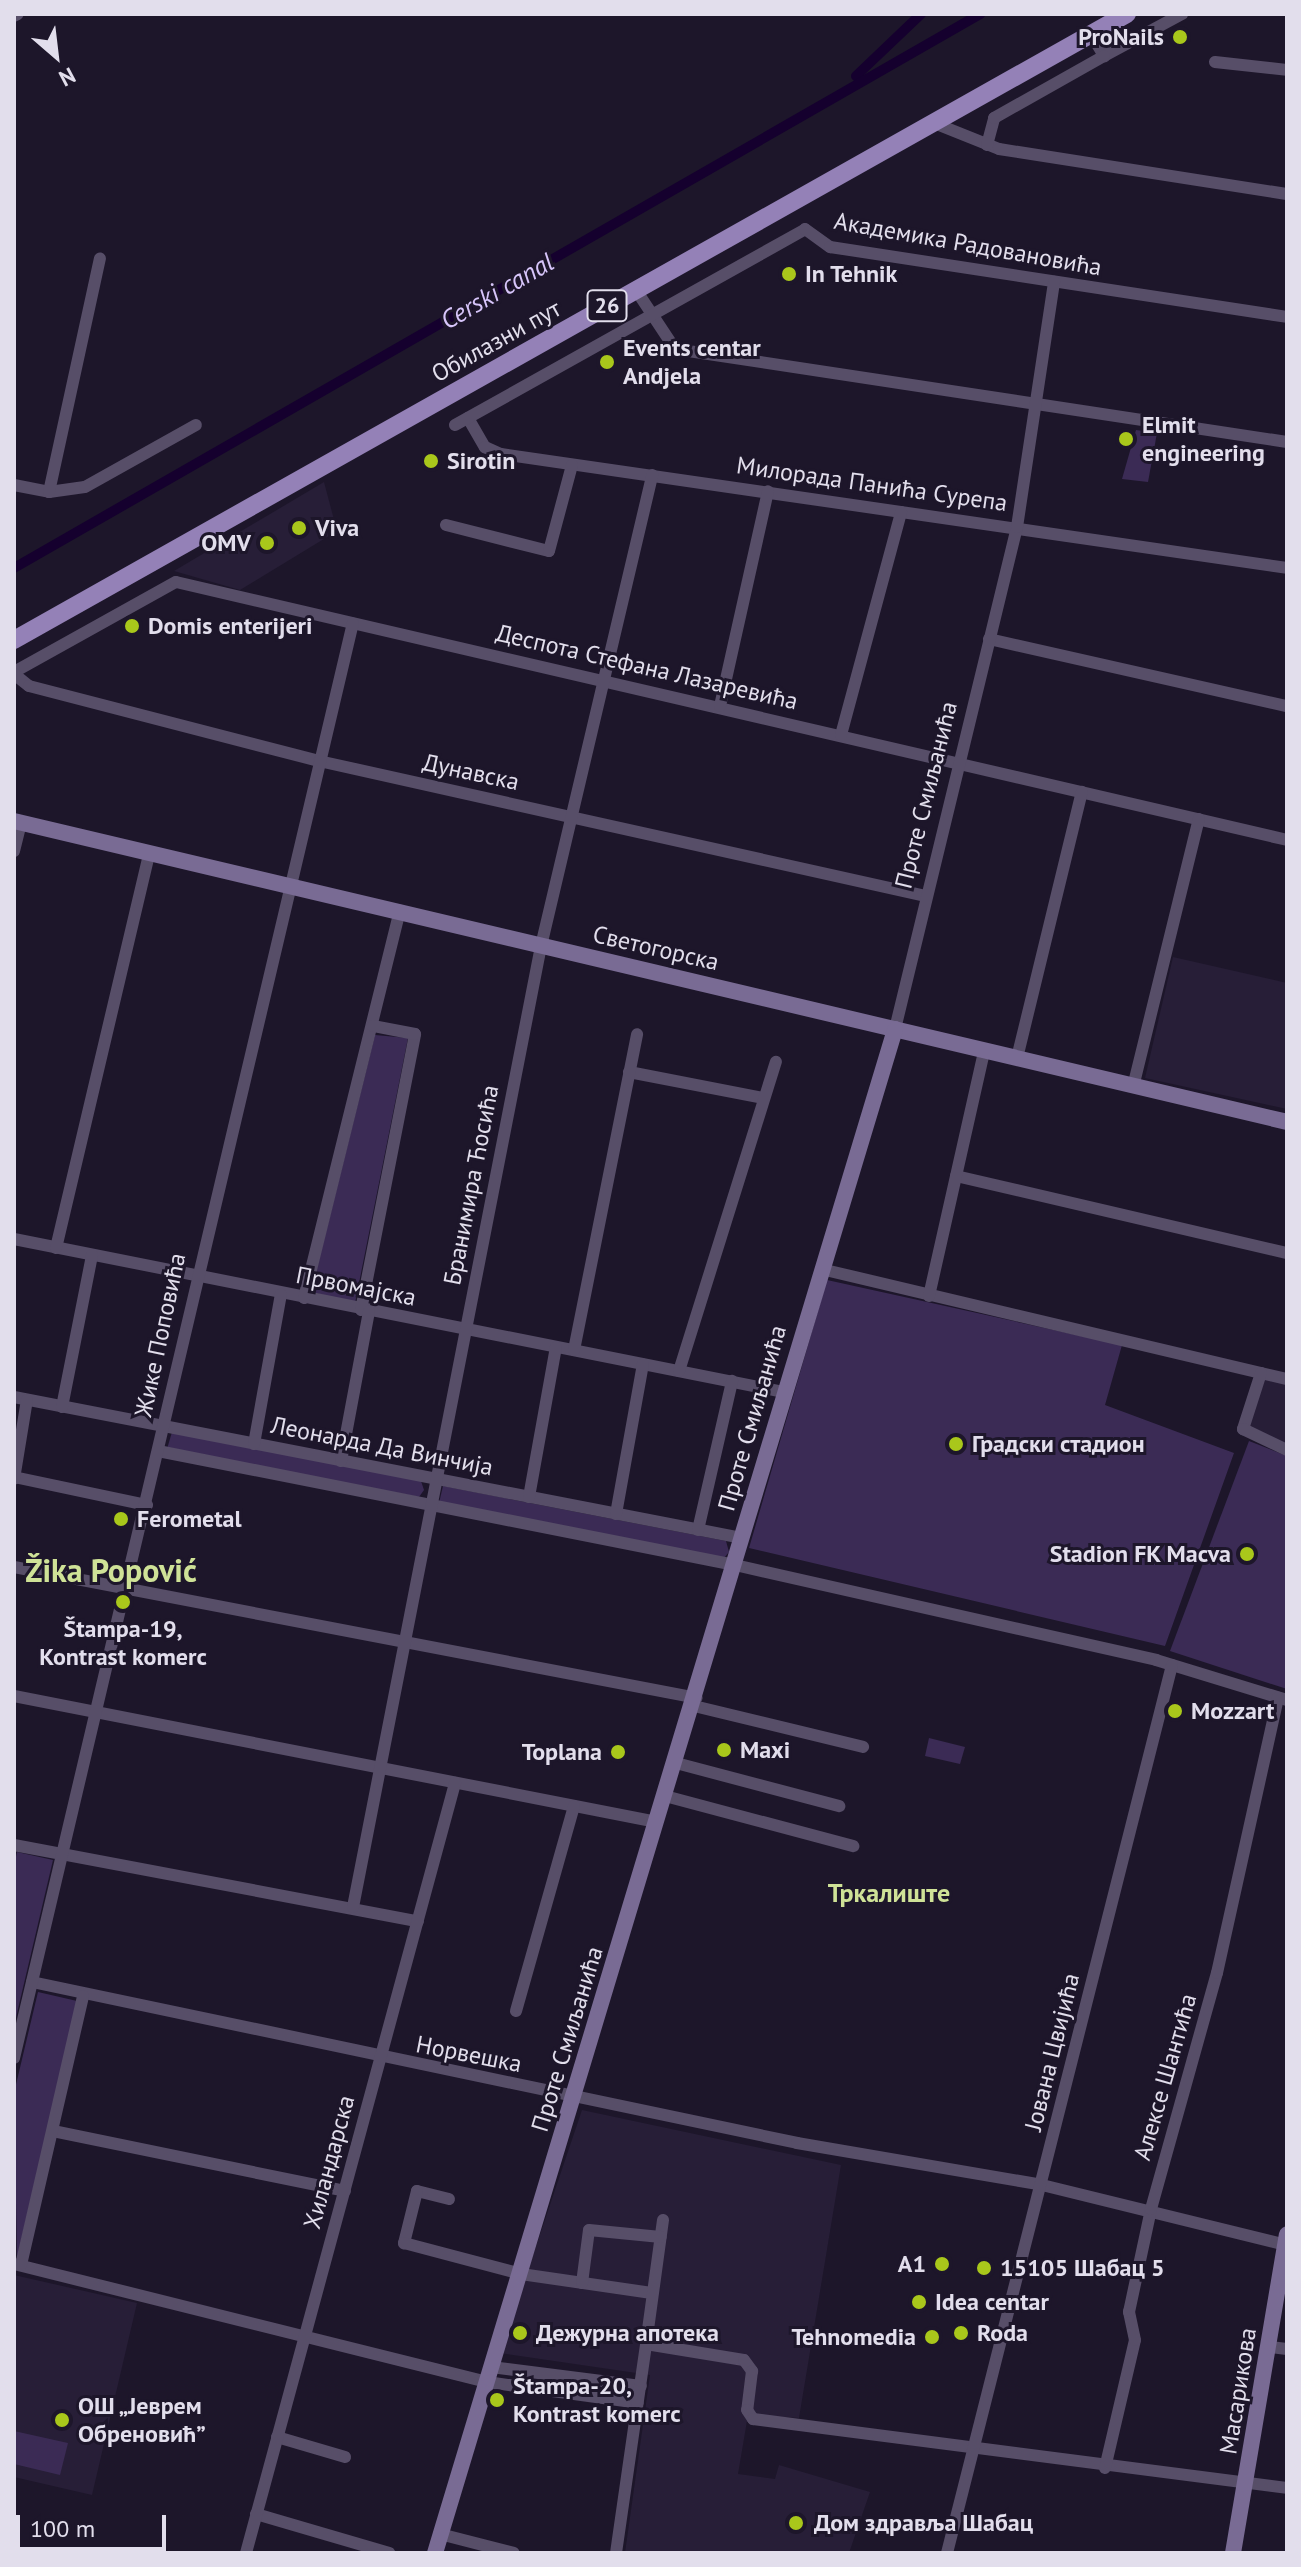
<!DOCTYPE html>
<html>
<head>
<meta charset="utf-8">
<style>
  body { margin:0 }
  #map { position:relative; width:1301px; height:2567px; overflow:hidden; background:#1d162a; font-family:"PT Sans",sans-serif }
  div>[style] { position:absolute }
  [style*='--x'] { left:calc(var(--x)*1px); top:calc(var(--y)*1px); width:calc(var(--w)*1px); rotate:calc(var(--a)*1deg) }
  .built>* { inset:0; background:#271e37 }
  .green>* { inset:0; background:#3b2b55 }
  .canal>* { height:10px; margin:-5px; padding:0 5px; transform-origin:5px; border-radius:5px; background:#15002e }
  .street>* { height:12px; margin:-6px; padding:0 6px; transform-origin:6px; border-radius:6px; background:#574e68 }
  .secondary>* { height:16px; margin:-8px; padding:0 8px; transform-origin:8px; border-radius:8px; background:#796b94 }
  .primary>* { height:18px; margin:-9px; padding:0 9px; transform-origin:9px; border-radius:9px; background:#9481b7 }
  .dots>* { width:22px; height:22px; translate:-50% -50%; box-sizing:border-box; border:4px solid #1d162a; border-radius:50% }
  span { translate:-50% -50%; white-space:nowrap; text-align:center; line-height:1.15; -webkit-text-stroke:6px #1d162a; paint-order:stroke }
  .shield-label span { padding:2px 6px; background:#1d162a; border:2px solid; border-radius:6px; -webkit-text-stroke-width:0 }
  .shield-label { font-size:22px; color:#e2deec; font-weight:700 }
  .poi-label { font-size:24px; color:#e2deec; font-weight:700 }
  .right { translate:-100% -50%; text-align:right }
  .left { translate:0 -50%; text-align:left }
  .street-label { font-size:24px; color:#e2deec }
  .water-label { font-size:26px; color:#d7c5fa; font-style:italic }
  .neighbourhood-label { font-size:26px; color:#cfe297; font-weight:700 }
  .district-label { font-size:32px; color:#cfe297; font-weight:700 }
  .frame { position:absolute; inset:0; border:16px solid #e2deec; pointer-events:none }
  .north { position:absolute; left:16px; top:16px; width:80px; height:80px; -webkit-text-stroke:6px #1d162a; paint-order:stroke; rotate:152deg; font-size:22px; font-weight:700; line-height:32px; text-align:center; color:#e2deec }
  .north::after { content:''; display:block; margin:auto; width:28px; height:36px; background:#e2deec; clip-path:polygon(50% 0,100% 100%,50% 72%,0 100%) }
  .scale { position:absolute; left:16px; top:2515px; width:150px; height:36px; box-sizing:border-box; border:4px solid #e2deec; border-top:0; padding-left:10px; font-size:24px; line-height:28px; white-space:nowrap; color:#e2deec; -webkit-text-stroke:6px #1d162a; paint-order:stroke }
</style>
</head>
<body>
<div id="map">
  <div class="built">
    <div style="clip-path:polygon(324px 482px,337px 531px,240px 590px,174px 571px)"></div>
    <div style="clip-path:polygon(1173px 957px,1287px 983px,1287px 1109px,1145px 1078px)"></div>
    <div style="clip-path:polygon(1264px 1378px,1287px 1384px,1287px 1445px,1247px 1428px)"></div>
    <div style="clip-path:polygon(582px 2110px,841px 2165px,799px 2418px,748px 2415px,738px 2474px,775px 2479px,779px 2465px,870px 2492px,849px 2553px,625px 2553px,650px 2375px,500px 2353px)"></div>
    <div style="clip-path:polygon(14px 2275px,137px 2303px,92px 2495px,14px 2477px)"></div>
  </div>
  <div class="green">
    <div style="clip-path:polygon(1136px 430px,1157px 433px,1148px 482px,1122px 479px)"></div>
    <div style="clip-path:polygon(375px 1035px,408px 1038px,355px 1303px,311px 1292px)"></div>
    <div style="clip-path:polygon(827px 1280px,1122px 1345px,1105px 1405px,1234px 1453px,1165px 1646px,749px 1548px)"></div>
    <div style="clip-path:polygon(172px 1432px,421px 1481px,424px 1490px,419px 1497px,167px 1449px)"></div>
    <div style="clip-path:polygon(1249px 1441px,1287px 1456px,1287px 1689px,1170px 1651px)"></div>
    <div style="clip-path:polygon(443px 1486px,726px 1541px,729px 1552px,724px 1558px,439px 1503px)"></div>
    <div style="clip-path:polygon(929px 1738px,965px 1747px,960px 1764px,925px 1756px)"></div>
    <div style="clip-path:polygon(17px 1852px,53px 1860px,14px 2026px,14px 1866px)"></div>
    <div style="clip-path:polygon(38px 1992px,77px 2001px,17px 2258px,14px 2093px)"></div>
    <div style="clip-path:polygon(14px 2431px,68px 2443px,60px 2475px,14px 2464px)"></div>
  </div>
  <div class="canal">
    <div style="--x:856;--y:76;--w:90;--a:-43.6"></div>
    <div style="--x:14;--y:568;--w:1114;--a:-29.83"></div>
  </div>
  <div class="street">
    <div style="--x:14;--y:16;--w:4;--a:-27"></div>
    <div style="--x:1091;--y:34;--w:26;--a:59"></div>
    <div style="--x:1104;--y:56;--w:89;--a:-28.3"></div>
    <div style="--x:1215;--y:62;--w:72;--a:6.3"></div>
    <div style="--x:934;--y:123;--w:70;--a:21.8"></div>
    <div style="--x:999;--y:149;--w:291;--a:8.9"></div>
    <div style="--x:987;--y:145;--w:28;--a:-75"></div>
    <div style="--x:994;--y:118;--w:126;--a:-29.4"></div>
    <div style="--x:636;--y:290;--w:71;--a:56.5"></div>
    <div style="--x:675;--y:349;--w:619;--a:8.64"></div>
    <div style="--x:468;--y:418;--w:34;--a:60"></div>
    <div style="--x:485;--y:447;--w:17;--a:24"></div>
    <div style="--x:501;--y:454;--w:794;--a:8.25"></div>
    <div style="--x:455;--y:425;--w:401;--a:-29.2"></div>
    <div style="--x:805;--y:229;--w:31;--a:36"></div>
    <div style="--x:830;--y:247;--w:462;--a:8.7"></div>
    <div style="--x:14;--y:485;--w:36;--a:11"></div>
    <div style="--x:49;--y:492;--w:36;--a:-8"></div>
    <div style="--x:85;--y:487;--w:127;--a:-29.2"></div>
    <div style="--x:49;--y:492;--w:239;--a:-77.7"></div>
    <div style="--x:446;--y:525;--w:106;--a:14.2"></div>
    <div style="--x:549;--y:551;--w:89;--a:-75"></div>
    <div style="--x:989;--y:639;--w:305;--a:12.7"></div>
    <div style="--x:14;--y:672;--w:185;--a:-29.1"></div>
    <div style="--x:176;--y:582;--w:1141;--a:13.07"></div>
    <div style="--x:14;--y:674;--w:19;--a:39"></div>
    <div style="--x:29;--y:686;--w:300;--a:14.5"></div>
    <div style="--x:319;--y:761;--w:622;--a:12.54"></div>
    <div style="--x:720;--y:706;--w:220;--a:-77.4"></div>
    <div style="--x:841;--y:735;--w:231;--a:-74.9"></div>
    <div style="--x:14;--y:851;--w:30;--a:-76"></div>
    <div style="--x:895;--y:1029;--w:517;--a:-76.34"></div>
    <div style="--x:1017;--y:527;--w:248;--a:-81.4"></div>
    <div style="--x:1017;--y:1058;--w:274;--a:-76.3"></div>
    <div style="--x:629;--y:1072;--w:136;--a:11"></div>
    <div style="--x:1133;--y:1087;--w:276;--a:-76.2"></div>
    <div style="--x:956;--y:1176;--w:340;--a:13.1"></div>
    <div style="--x:14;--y:1239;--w:785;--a:11.24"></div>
    <div style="--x:56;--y:1248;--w:405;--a:-76.7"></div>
    <div style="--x:821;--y:1269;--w:479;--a:13.3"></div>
    <div style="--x:929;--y:1296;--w:251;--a:-77.3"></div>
    <div style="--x:304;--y:1298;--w:399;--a:-76.1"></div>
    <div style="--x:361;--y:1310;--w:281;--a:-78.9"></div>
    <div style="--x:415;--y:1034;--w:43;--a:-169.2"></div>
    <div style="--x:574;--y:1350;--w:322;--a:-78.7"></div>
    <div style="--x:679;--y:1371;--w:324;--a:-72.6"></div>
    <div style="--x:1261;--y:1373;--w:59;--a:107.8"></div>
    <div style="--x:1243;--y:1429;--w:49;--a:25.5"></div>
    <div style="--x:14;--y:1397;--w:742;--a:10.96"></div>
    <div style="--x:62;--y:1407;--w:155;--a:-78.8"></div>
    <div style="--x:254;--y:1444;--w:152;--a:-79.8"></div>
    <div style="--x:158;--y:1451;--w:588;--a:11.18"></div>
    <div style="--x:735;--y:1565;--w:432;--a:12.7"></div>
    <div style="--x:1156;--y:1660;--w:137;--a:17"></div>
    <div style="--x:341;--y:1461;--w:152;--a:-79.4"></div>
    <div style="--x:14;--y:1477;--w:136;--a:11.9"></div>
    <div style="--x:14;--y:1479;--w:80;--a:-80.7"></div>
    <div style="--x:529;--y:1497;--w:152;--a:-79.8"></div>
    <div style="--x:616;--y:1514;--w:152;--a:-79.8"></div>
    <div style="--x:698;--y:1530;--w:153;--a:-77.1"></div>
    <div style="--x:14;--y:1567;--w:695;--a:10.86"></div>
    <div style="--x:14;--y:1696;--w:655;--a:11.09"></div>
    <div style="--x:694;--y:1706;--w:174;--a:13.6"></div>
    <div style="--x:676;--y:1763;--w:169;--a:14.8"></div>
    <div style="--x:665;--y:1796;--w:195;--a:14.9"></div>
    <div style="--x:14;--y:1845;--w:411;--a:10.7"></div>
    <div style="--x:353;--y:1907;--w:979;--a:-78.93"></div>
    <div style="--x:541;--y:946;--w:484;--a:-76.7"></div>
    <div style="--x:32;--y:1982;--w:782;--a:11.88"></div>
    <div style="--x:797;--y:2143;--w:249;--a:9.7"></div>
    <div style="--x:1042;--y:2185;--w:252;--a:13.8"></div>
    <div style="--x:516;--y:2011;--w:213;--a:-74.2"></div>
    <div style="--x:14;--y:2058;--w:1474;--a:-76.71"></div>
    <div style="--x:53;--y:2131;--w:298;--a:11.6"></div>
    <div style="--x:449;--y:2199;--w:33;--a:-166"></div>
    <div style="--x:417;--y:2191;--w:54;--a:104"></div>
    <div style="--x:404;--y:2243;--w:121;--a:14.8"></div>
    <div style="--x:521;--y:2274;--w:132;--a:8.3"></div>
    <div style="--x:663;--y:2220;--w:125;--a:97.8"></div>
    <div style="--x:646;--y:2344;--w:99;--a:9.3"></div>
    <div style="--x:744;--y:2360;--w:14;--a:54"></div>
    <div style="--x:752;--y:2371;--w:39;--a:97"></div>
    <div style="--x:747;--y:2410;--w:11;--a:56"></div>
    <div style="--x:753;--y:2419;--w:538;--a:7.36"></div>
    <div style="--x:14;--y:2264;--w:487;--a:14"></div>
    <div style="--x:487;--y:2382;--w:152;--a:7.9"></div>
    <div style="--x:21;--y:2265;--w:276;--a:-77"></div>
    <div style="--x:582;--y:2283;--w:53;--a:-82.5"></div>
    <div style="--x:589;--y:2230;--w:72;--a:5.6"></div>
    <div style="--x:1270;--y:2347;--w:17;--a:7"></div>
    <div style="--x:491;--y:2367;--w:151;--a:7.2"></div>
    <div style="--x:277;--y:2437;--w:71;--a:16.4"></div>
    <div style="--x:1105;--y:2468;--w:131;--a:-76.8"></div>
    <div style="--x:1135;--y:2340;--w:29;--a:-102"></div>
    <div style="--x:1129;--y:2312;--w:105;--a:-77.9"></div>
    <div style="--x:1151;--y:2209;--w:245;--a:-74.4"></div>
    <div style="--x:1217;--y:1973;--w:282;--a:-77.5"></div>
    <div style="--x:256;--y:2514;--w:139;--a:16.3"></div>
    <div style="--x:440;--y:2534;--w:76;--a:14.4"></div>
    <div style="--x:246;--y:2553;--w:798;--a:-74.81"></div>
    <div style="--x:616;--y:2553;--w:211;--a:-81.8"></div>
    <div style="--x:947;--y:2553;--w:916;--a:-75.78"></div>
  </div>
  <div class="secondary">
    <div style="--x:14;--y:821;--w:1308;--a:13.3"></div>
    <div style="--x:435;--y:2553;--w:1592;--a:-73.2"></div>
    <div style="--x:1233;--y:2553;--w:323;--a:-80.4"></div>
  </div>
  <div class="primary">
    <div style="--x:14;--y:640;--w:1277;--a:-29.36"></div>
  </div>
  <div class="dots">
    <div style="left:1180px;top:37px;background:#a9c71b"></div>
    <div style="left:789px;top:274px;background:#a9c71b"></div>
    <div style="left:607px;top:362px;background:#a9c71b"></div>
    <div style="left:1126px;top:439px;background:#a9c71b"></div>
    <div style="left:431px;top:461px;background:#a9c71b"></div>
    <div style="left:299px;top:528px;background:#a9c71b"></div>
    <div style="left:267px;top:543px;background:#a9c71b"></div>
    <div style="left:132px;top:626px;background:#a9c71b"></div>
    <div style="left:956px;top:1444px;background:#a9c71b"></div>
    <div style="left:121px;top:1519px;background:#a9c71b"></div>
    <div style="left:1247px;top:1554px;background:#a9c71b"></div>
    <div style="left:123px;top:1602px;background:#a9c71b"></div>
    <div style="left:1175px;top:1711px;background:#a9c71b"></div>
    <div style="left:724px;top:1750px;background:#a9c71b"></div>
    <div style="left:618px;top:1752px;background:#a9c71b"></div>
    <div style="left:942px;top:2264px;background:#a9c71b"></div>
    <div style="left:984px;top:2268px;background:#a9c71b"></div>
    <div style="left:919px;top:2302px;background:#a9c71b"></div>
    <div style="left:520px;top:2333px;background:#a9c71b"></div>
    <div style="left:961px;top:2333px;background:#a9c71b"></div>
    <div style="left:932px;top:2337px;background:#a9c71b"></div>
    <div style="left:497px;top:2400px;background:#a9c71b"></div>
    <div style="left:62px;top:2420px;background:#a9c71b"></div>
    <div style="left:796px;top:2523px;background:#a9c71b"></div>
  </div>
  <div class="shield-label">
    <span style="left:607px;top:306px">26</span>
  </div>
  <div class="poi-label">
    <span class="right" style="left:1164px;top:37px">ProNails</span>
    <span class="left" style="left:805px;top:274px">In Tehnik</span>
    <span class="left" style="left:623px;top:362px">Events centar<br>Andjela</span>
    <span class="left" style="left:1142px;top:439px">Elmit<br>engineering</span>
    <span class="left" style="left:447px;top:461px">Sirotin</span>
    <span class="left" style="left:315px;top:528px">Viva</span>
    <span class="right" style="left:251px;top:543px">OMV</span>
    <span class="left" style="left:148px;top:626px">Domis enterijeri</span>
    <span class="left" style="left:972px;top:1444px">Градски стадион</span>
    <span class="left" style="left:137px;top:1519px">Ferometal</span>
    <span class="right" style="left:1231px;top:1554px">Stadion FK Macva</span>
    <span style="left:123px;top:1643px">Štampa-19,<br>Kontrast komerc</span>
    <span class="left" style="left:1191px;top:1711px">Mozzart</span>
    <span class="left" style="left:740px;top:1750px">Maxi</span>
    <span class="right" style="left:602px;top:1752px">Toplana</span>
    <span class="right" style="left:926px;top:2264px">A1</span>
    <span class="left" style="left:1000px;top:2268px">15105 Шабац 5</span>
    <span class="left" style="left:935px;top:2302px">Idea centar</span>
    <span class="left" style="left:536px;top:2333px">Дежурна апотека</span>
    <span class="left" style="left:977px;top:2333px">Roda</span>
    <span class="right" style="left:916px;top:2337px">Tehnomedia</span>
    <span class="left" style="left:513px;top:2400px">Štampa-20,<br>Kontrast komerc</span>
    <span class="left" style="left:78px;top:2420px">ОШ „Јеврем<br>Обреновић”</span>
    <span class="left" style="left:814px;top:2523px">Дом здравља Шабац</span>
  </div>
  <div class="street-label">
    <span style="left:968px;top:244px;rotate:10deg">Академика Радовановића</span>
    <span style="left:496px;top:341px;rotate:-29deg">Обилазни пут</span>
    <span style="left:872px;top:484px;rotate:8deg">Милорада Панића Сурепа</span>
    <span style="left:647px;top:667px;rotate:13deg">Деспота Стефана Лазаревића</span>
    <span style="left:471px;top:772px;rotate:12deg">Дунавска</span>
    <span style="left:926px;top:795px;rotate:-76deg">Проте Смиљанића</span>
    <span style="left:656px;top:948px;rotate:13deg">Светогорска</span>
    <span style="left:471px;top:1185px;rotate:-79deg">Бранимира Ћосића</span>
    <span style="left:356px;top:1286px;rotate:11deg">Првомајска</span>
    <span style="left:160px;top:1335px;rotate:-78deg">Жике Поповића</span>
    <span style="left:752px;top:1418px;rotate:-74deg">Проте Смиљанића</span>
    <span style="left:382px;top:1446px;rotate:11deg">Леонарда Да Винчија</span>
    <span style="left:567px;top:2039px;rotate:-73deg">Проте Смиљанића</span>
    <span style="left:1052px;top:2052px;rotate:-76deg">Јована Цвијића</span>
    <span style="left:469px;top:2054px;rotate:11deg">Норвешка</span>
    <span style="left:1165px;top:2077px;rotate:-74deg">Алексе Шантића</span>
    <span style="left:329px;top:2162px;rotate:-75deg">Хиландарска</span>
    <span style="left:1238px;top:2391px;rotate:-81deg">Масарикова</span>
  </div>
  <div class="water-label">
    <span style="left:497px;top:291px;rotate:-30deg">Cerski canal</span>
  </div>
  <div class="neighbourhood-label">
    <span style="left:889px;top:1893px">Тркалиште</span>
  </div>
  <div class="district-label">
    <span style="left:111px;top:1570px">Žika Popović</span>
  </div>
  <div class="frame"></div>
  <div class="north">N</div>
  <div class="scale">100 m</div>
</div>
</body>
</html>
